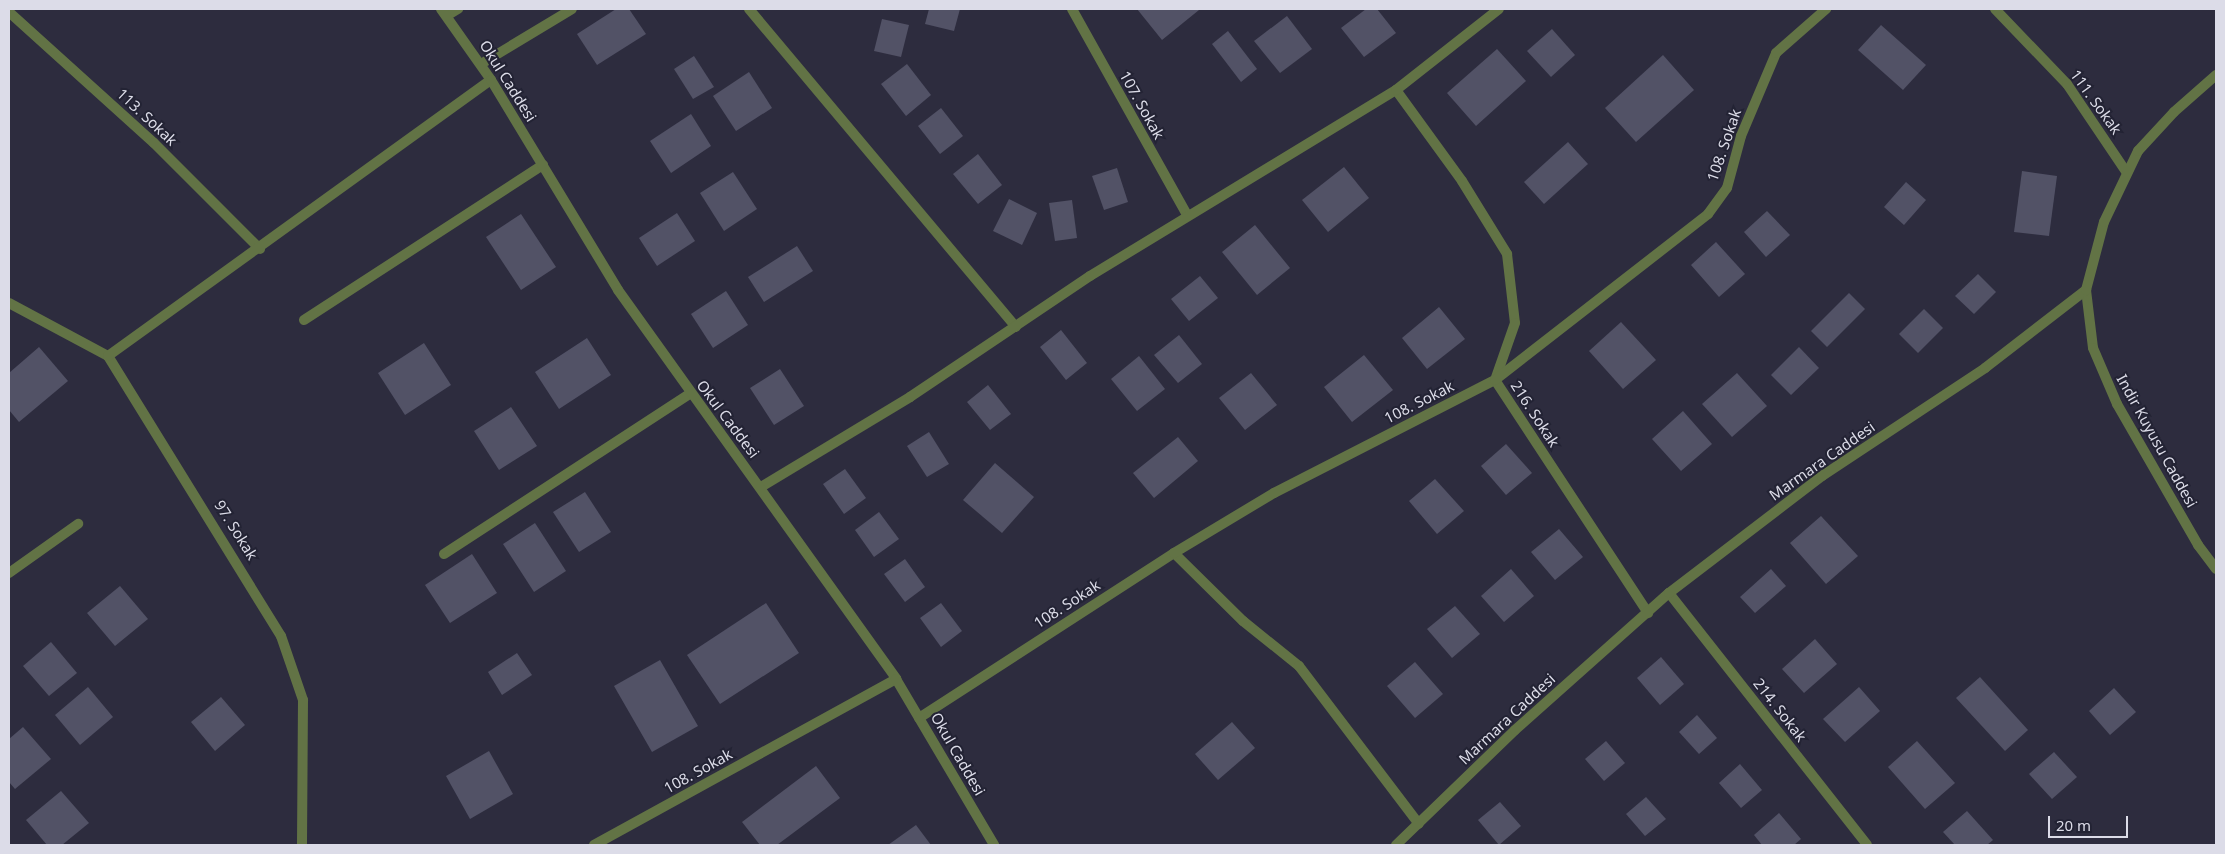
<!DOCTYPE html>
<html>
<head>
<meta charset="utf-8">
<style>
  body { margin:0 }
  #map { position:relative; width:2225px; height:854px; overflow:hidden; background:#2d2c3e; font-family:"Noto Sans",sans-serif }
  div>[style] { position:absolute }
  [style*='--x'] { left:calc(var(--x)*1px); top:calc(var(--y)*1px); width:calc(var(--w)*1px); rotate:calc(var(--a)*1deg) }
  .building>* { inset:0; background:#525266 }
  .minor>* { height:10px; margin:-5px; padding:0 5px; transform-origin:5px; border-radius:5px; background:#627345 }
  .tertiary>* { height:10px; margin:-5px; padding:0 5px; transform-origin:5px; border-radius:5px; background:#627345 }
  span { translate:-50% -50%; white-space:nowrap; text-align:center; line-height:1.15; -webkit-text-stroke:4px #232334; paint-order:stroke }
  .street-label { font-size:15px; color:#dcdce8 }
  .frame { position:absolute; inset:0; border:10px solid #dcdce8; pointer-events:none }
  .scale { position:absolute; left:2048px; top:816px; width:80px; height:22px; box-sizing:border-box; border:2px solid #dcdce8; border-top:0; padding-left:6px; font-size:15px; line-height:18px; white-space:nowrap; color:#dcdce8; -webkit-text-stroke:4px #232334; paint-order:stroke }
</style>
</head>
<body>
<div id="map">
  <div class="building">
    <div style="clip-path:polygon(616px 9px,629px 9px,646px 34px,597px 65px,577px 34px)"></div>
    <div style="clip-path:polygon(929px 9px,960px 9px,954px 31px,925px 24px)"></div>
    <div style="clip-path:polygon(1137px 9px,1197px 9px,1199px 10px,1162px 40px)"></div>
    <div style="clip-path:polygon(1366px 9px,1377px 9px,1396px 33px,1364px 57px,1341px 28px)"></div>
    <div style="clip-path:polygon(1287px 16px,1312px 49px,1280px 73px,1254px 41px)"></div>
    <div style="clip-path:polygon(882px 19px,909px 25px,901px 57px,874px 51px)"></div>
    <div style="clip-path:polygon(1881px 25px,1926px 65px,1903px 90px,1858px 50px)"></div>
    <div style="clip-path:polygon(1552px 29px,1575px 55px,1551px 77px,1527px 51px)"></div>
    <div style="clip-path:polygon(1228px 31px,1257px 69px,1241px 82px,1212px 44px)"></div>
    <div style="clip-path:polygon(1497px 49px,1526px 81px,1476px 126px,1447px 93px)"></div>
    <div style="clip-path:polygon(1663px 55px,1694px 90px,1636px 142px,1605px 108px)"></div>
    <div style="clip-path:polygon(694px 56px,714px 87px,693px 99px,674px 69px)"></div>
    <div style="clip-path:polygon(907px 64px,931px 95px,906px 116px,881px 84px)"></div>
    <div style="clip-path:polygon(749px 72px,772px 108px,736px 131px,713px 96px)"></div>
    <div style="clip-path:polygon(941px 108px,963px 136px,940px 154px,918px 126px)"></div>
    <div style="clip-path:polygon(691px 114px,711px 146px,671px 173px,650px 141px)"></div>
    <div style="clip-path:polygon(1568px 142px,1588px 164px,1544px 204px,1524px 182px)"></div>
    <div style="clip-path:polygon(978px 154px,1002px 185px,978px 204px,953px 174px)"></div>
    <div style="clip-path:polygon(1344px 167px,1369px 198px,1328px 232px,1302px 200px)"></div>
    <div style="clip-path:polygon(1117px 168px,1128px 202px,1104px 210px,1092px 176px)"></div>
    <div style="clip-path:polygon(2022px 171px,2057px 176px,2049px 236px,2014px 232px)"></div>
    <div style="clip-path:polygon(733px 172px,757px 209px,724px 231px,700px 193px)"></div>
    <div style="clip-path:polygon(1906px 182px,1926px 200px,1904px 225px,1884px 207px)"></div>
    <div style="clip-path:polygon(1009px 199px,1037px 213px,1022px 245px,993px 231px)"></div>
    <div style="clip-path:polygon(1072px 200px,1077px 238px,1055px 241px,1049px 203px)"></div>
    <div style="clip-path:polygon(1767px 211px,1790px 235px,1766px 257px,1744px 232px)"></div>
    <div style="clip-path:polygon(677px 213px,695px 241px,657px 266px,639px 238px)"></div>
    <div style="clip-path:polygon(521px 214px,556px 267px,521px 290px,486px 237px)"></div>
    <div style="clip-path:polygon(1255px 225px,1290px 268px,1257px 295px,1222px 252px)"></div>
    <div style="clip-path:polygon(1716px 242px,1745px 274px,1719px 297px,1691px 265px)"></div>
    <div style="clip-path:polygon(797px 246px,813px 271px,764px 302px,748px 277px)"></div>
    <div style="clip-path:polygon(1978px 274px,1996px 292px,1974px 314px,1955px 296px)"></div>
    <div style="clip-path:polygon(1200px 276px,1218px 298px,1189px 321px,1171px 299px)"></div>
    <div style="clip-path:polygon(726px 291px,748px 325px,713px 348px,691px 314px)"></div>
    <div style="clip-path:polygon(1849px 293px,1865px 309px,1827px 347px,1811px 331px)"></div>
    <div style="clip-path:polygon(1439px 307px,1465px 339px,1427px 369px,1402px 338px)"></div>
    <div style="clip-path:polygon(1924px 309px,1943px 328px,1918px 353px,1899px 334px)"></div>
    <div style="clip-path:polygon(1621px 322px,1656px 360px,1623px 389px,1589px 351px)"></div>
    <div style="clip-path:polygon(1061px 330px,1087px 363px,1066px 380px,1040px 347px)"></div>
    <div style="clip-path:polygon(1179px 335px,1202px 364px,1178px 383px,1154px 355px)"></div>
    <div style="clip-path:polygon(587px 338px,611px 375px,559px 409px,535px 372px)"></div>
    <div style="clip-path:polygon(424px 343px,451px 385px,405px 415px,378px 373px)"></div>
    <div style="clip-path:polygon(39px 347px,68px 381px,19px 422px,9px 410px,9px 373px)"></div>
    <div style="clip-path:polygon(1799px 347px,1819px 368px,1791px 395px,1771px 375px)"></div>
    <div style="clip-path:polygon(1364px 355px,1393px 390px,1352px 422px,1324px 387px)"></div>
    <div style="clip-path:polygon(1139px 356px,1165px 389px,1137px 411px,1111px 379px)"></div>
    <div style="clip-path:polygon(780px 369px,804px 406px,774px 425px,750px 388px)"></div>
    <div style="clip-path:polygon(1251px 373px,1277px 405px,1245px 430px,1219px 398px)"></div>
    <div style="clip-path:polygon(1737px 373px,1767px 406px,1732px 437px,1702px 404px)"></div>
    <div style="clip-path:polygon(988px 385px,1011px 414px,990px 430px,967px 402px)"></div>
    <div style="clip-path:polygon(511px 407px,537px 446px,499px 470px,474px 431px)"></div>
    <div style="clip-path:polygon(1683px 411px,1712px 444px,1681px 471px,1652px 439px)"></div>
    <div style="clip-path:polygon(929px 432px,949px 464px,927px 477px,907px 446px)"></div>
    <div style="clip-path:polygon(1178px 437px,1198px 461px,1154px 498px,1133px 473px)"></div>
    <div style="clip-path:polygon(1506px 444px,1532px 473px,1506px 495px,1481px 466px)"></div>
    <div style="clip-path:polygon(995px 463px,1034px 497px,1002px 533px,963px 500px)"></div>
    <div style="clip-path:polygon(845px 469px,866px 498px,844px 514px,823px 484px)"></div>
    <div style="clip-path:polygon(1435px 479px,1464px 511px,1437px 534px,1409px 501px)"></div>
    <div style="clip-path:polygon(585px 492px,611px 532px,579px 552px,553px 512px)"></div>
    <div style="clip-path:polygon(879px 512px,899px 539px,874px 557px,855px 530px)"></div>
    <div style="clip-path:polygon(1821px 516px,1858px 556px,1826px 584px,1790px 543px)"></div>
    <div style="clip-path:polygon(535px 523px,566px 571px,534px 592px,503px 544px)"></div>
    <div style="clip-path:polygon(1559px 529px,1583px 557px,1555px 580px,1531px 552px)"></div>
    <div style="clip-path:polygon(472px 554px,497px 593px,450px 623px,425px 585px)"></div>
    <div style="clip-path:polygon(905px 559px,925px 587px,905px 602px,884px 574px)"></div>
    <div style="clip-path:polygon(1511px 569px,1534px 596px,1504px 622px,1481px 596px)"></div>
    <div style="clip-path:polygon(1771px 569px,1786px 586px,1755px 613px,1740px 597px)"></div>
    <div style="clip-path:polygon(120px 586px,148px 619px,115px 646px,87px 613px)"></div>
    <div style="clip-path:polygon(766px 603px,799px 653px,720px 704px,687px 655px)"></div>
    <div style="clip-path:polygon(941px 603px,962px 631px,941px 647px,920px 618px)"></div>
    <div style="clip-path:polygon(1455px 606px,1480px 634px,1452px 658px,1427px 629px)"></div>
    <div style="clip-path:polygon(1815px 639px,1837px 664px,1804px 693px,1782px 669px)"></div>
    <div style="clip-path:polygon(51px 642px,77px 673px,49px 696px,23px 666px)"></div>
    <div style="clip-path:polygon(517px 653px,532px 675px,502px 695px,488px 672px)"></div>
    <div style="clip-path:polygon(1661px 657px,1684px 684px,1660px 705px,1637px 678px)"></div>
    <div style="clip-path:polygon(660px 660px,698px 726px,652px 752px,614px 686px)"></div>
    <div style="clip-path:polygon(1415px 662px,1443px 694px,1415px 718px,1387px 686px)"></div>
    <div style="clip-path:polygon(1980px 677px,2028px 730px,2005px 751px,1956px 698px)"></div>
    <div style="clip-path:polygon(88px 687px,113px 717px,80px 745px,55px 715px)"></div>
    <div style="clip-path:polygon(1859px 687px,1880px 711px,1845px 742px,1823px 719px)"></div>
    <div style="clip-path:polygon(2114px 688px,2136px 712px,2110px 735px,2089px 711px)"></div>
    <div style="clip-path:polygon(221px 697px,245px 725px,215px 751px,191px 722px)"></div>
    <div style="clip-path:polygon(1697px 715px,1717px 738px,1699px 754px,1679px 732px)"></div>
    <div style="clip-path:polygon(1232px 722px,1255px 748px,1218px 780px,1195px 754px)"></div>
    <div style="clip-path:polygon(23px 727px,51px 759px,15px 789px,9px 782px,9px 739px)"></div>
    <div style="clip-path:polygon(1606px 741px,1625px 763px,1604px 781px,1585px 759px)"></div>
    <div style="clip-path:polygon(1917px 741px,1955px 783px,1925px 809px,1888px 767px)"></div>
    <div style="clip-path:polygon(489px 751px,513px 794px,470px 819px,446px 776px)"></div>
    <div style="clip-path:polygon(2054px 752px,2077px 777px,2052px 799px,2029px 774px)"></div>
    <div style="clip-path:polygon(1740px 764px,1762px 790px,1741px 808px,1719px 783px)"></div>
    <div style="clip-path:polygon(816px 766px,840px 798px,777px 845px,760px 845px,742px 822px)"></div>
    <div style="clip-path:polygon(61px 791px,89px 823px,62px 845px,47px 845px,26px 820px)"></div>
    <div style="clip-path:polygon(1646px 797px,1666px 819px,1645px 836px,1626px 814px)"></div>
    <div style="clip-path:polygon(1500px 802px,1521px 826px,1499px 845px,1478px 820px)"></div>
    <div style="clip-path:polygon(1967px 811px,1993px 840px,1987px 845px,1955px 845px,1943px 832px)"></div>
    <div style="clip-path:polygon(1779px 813px,1801px 839px,1794px 845px,1762px 845px,1754px 835px)"></div>
    <div style="clip-path:polygon(916px 825px,931px 845px,888px 845px)"></div>
  </div>
  <div class="minor">
    <div style="--x:749;--y:9;--w:415;--a:50"></div>
    <div style="--x:1072;--y:9;--w:236;--a:60.8"></div>
    <div style="--x:1995;--y:9;--w:104;--a:46.2"></div>
    <div style="--x:2067;--y:84;--w:107;--a:56"></div>
    <div style="--x:9;--y:12;--w:195;--a:42.1"></div>
    <div style="--x:154;--y:143;--w:150;--a:45"></div>
    <div style="--x:448;--y:15;--w:12;--a:-31"></div>
    <div style="--x:481;--y:64;--w:106;--a:-31.1"></div>
    <div style="--x:1396;--y:90;--w:112;--a:54"></div>
    <div style="--x:1462;--y:181;--w:86;--a:58.3"></div>
    <div style="--x:1507;--y:254;--w:69;--a:83.4"></div>
    <div style="--x:1515;--y:323;--w:60;--a:109.3"></div>
    <div style="--x:1495;--y:380;--w:279;--a:56.7"></div>
    <div style="--x:9;--y:303;--w:112;--a:28.2"></div>
    <div style="--x:108;--y:356;--w:329;--a:58.3"></div>
    <div style="--x:281;--y:636;--w:68;--a:71"></div>
    <div style="--x:303;--y:700;--w:145;--a:90.4"></div>
    <div style="--x:304;--y:320;--w:285;--a:-33"></div>
    <div style="--x:108;--y:356;--w:472;--a:-35.8"></div>
    <div style="--x:761;--y:487;--w:174;--a:-31.1"></div>
    <div style="--x:910;--y:397;--w:217;--a:-33.9"></div>
    <div style="--x:1090;--y:276;--w:358;--a:-31.3"></div>
    <div style="--x:1396;--y:90;--w:131;--a:-38.2"></div>
    <div style="--x:1174;--y:553;--w:97;--a:44.6"></div>
    <div style="--x:1243;--y:621;--w:72;--a:38.8"></div>
    <div style="--x:1299;--y:666;--w:198;--a:52.8"></div>
    <div style="--x:444;--y:554;--w:293;--a:-33.1"></div>
    <div style="--x:9;--y:573;--w:85;--a:-35.4"></div>
    <div style="--x:1669;--y:593;--w:320;--a:51.8"></div>
    <div style="--x:919;--y:718;--w:304;--a:-32.9"></div>
    <div style="--x:1174;--y:553;--w:117;--a:-31"></div>
    <div style="--x:1274;--y:493;--w:248;--a:-27.1"></div>
    <div style="--x:1495;--y:380;--w:270;--a:-37.9"></div>
    <div style="--x:1708;--y:214;--w:32;--a:-54"></div>
    <div style="--x:1727;--y:188;--w:54;--a:-74.9"></div>
    <div style="--x:1741;--y:136;--w:90;--a:-67.1"></div>
    <div style="--x:1776;--y:53;--w:67;--a:-41.3"></div>
    <div style="--x:594;--y:845;--w:345;--a:-28.8"></div>
  </div>
  <div class="tertiary">
    <div style="--x:441;--y:9;--w:87;--a:54.8"></div>
    <div style="--x:491;--y:80;--w:245;--a:58.8"></div>
    <div style="--x:618;--y:290;--w:478;--a:54.4"></div>
    <div style="--x:896;--y:679;--w:193;--a:59.4"></div>
    <div style="--x:2086;--y:290;--w:58;--a:83.1"></div>
    <div style="--x:2093;--y:348;--w:61;--a:66.8"></div>
    <div style="--x:2117;--y:404;--w:163;--a:60.1"></div>
    <div style="--x:2198;--y:545;--w:30;--a:53"></div>
    <div style="--x:1396;--y:845;--w:165;--a:-44"></div>
    <div style="--x:1515;--y:730;--w:206;--a:-41.7"></div>
    <div style="--x:1669;--y:593;--w:193;--a:-37.4"></div>
    <div style="--x:1822;--y:476;--w:196;--a:-33.5"></div>
    <div style="--x:1985;--y:368;--w:128;--a:-37.7"></div>
    <div style="--x:2086;--y:290;--w:70;--a:-75.2"></div>
    <div style="--x:2104;--y:222;--w:79;--a:-64.4"></div>
    <div style="--x:2138;--y:151;--w:53;--a:-47.3"></div>
    <div style="--x:2174;--y:112;--w:56;--a:-41.4"></div>
  </div>
  <div class="street-label">
    <span style="left:508px;top:81px;rotate:58deg">Okul Caddesi</span>
    <span style="left:2096px;top:102px;rotate:54deg">111. Sokak</span>
    <span style="left:1142px;top:105px;rotate:61deg">107. Sokak</span>
    <span style="left:147px;top:117px;rotate:43deg">113. Sokak</span>
    <span style="left:1724px;top:145px;rotate:-71deg">108. Sokak</span>
    <span style="left:1419px;top:402px;rotate:-27deg">108. Sokak</span>
    <span style="left:1535px;top:414px;rotate:57deg">216. Sokak</span>
    <span style="left:728px;top:419px;rotate:53deg">Okul Caddesi</span>
    <span style="left:2157px;top:441px;rotate:61deg">Indir Kuyusu Caddesi</span>
    <span style="left:1822px;top:461px;rotate:-35deg">Marmara Caddesi</span>
    <span style="left:236px;top:530px;rotate:58deg">97. Sokak</span>
    <span style="left:1067px;top:604px;rotate:-33deg">108. Sokak</span>
    <span style="left:1780px;top:710px;rotate:52deg">214. Sokak</span>
    <span style="left:1507px;top:719px;rotate:-43deg">Marmara Caddesi</span>
    <span style="left:958px;top:754px;rotate:60deg">Okul Caddesi</span>
    <span style="left:698px;top:771px;rotate:-29deg">108. Sokak</span>
  </div>
  <div class="frame"></div>
  <div class="scale">20 m</div>
</div>
</body>
</html>
